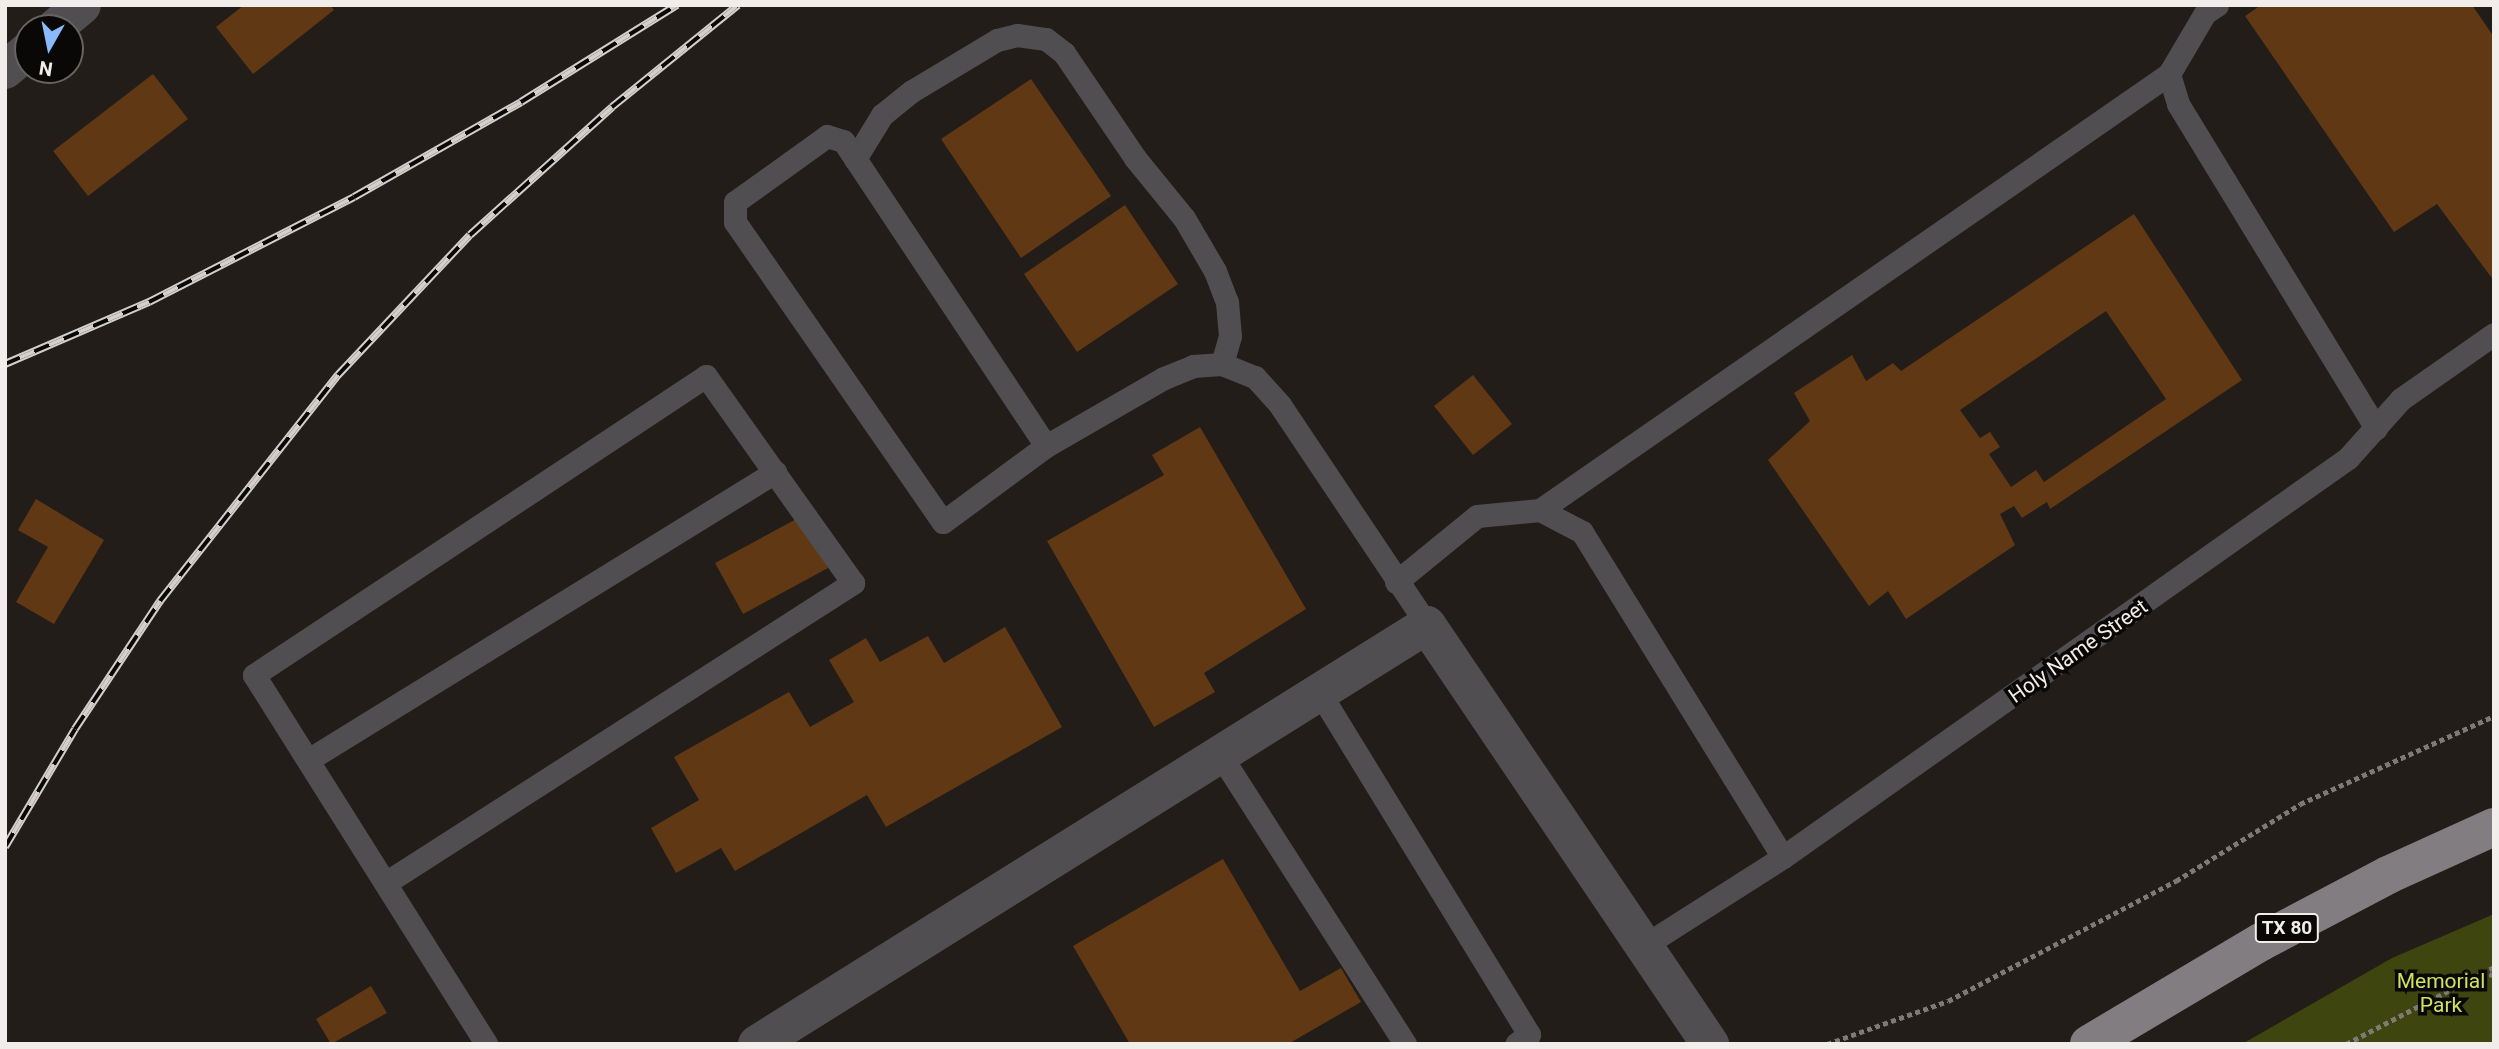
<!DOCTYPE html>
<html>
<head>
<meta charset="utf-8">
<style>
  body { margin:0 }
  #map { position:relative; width:2499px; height:1049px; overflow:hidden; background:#221d19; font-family:Roboto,sans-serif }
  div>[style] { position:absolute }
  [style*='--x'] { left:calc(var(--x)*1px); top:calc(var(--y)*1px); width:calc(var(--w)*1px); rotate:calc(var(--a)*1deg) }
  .green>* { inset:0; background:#3e450e }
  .building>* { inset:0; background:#603813 }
  .path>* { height:4.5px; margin-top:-2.25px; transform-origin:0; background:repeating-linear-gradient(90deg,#7e7a76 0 5px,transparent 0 8.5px) }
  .lane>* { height:23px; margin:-11.5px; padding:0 11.5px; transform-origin:11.5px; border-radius:11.5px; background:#504e50 }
  .street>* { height:38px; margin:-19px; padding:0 19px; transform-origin:19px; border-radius:19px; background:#504e50 }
  .primary>* { height:38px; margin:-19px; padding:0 19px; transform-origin:19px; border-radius:19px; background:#827d81 }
  .rail>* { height:8px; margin-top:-4px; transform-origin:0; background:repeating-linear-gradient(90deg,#0a0806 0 16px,#d2cfcc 0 32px); box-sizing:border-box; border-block:2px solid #d2cfcc }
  span { translate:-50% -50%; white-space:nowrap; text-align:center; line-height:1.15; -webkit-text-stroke:7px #0a0806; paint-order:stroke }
  .shield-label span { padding:2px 5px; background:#0a0806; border:2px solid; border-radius:5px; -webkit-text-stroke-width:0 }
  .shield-label { font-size:19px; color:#f0edea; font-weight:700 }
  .street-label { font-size:21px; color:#f0edea }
  .park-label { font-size:21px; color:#cfe25f }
  .frame { position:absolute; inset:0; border:7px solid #f0edea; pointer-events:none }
  .north { position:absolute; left:14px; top:14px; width:70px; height:70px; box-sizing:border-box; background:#0a0806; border:2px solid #666461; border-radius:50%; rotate:189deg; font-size:19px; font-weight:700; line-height:28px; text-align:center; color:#f0edea }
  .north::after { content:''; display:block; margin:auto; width:24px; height:32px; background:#8abafc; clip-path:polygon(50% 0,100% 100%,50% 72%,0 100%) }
</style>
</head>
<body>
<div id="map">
  <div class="green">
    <div style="clip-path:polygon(2494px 914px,2494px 1044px,2242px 1044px,2392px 958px)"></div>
  </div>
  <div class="building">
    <div style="clip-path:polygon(244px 5px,330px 5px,334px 10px,253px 74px,216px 27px)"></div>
    <div style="clip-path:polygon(2261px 5px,2472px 5px,2494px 37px,2494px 281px,2437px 204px,2394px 232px,2245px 16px)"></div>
    <div style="clip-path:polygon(153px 74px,188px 119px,88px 196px,53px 151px)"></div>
    <div style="clip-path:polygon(1031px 79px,1111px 196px,1021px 258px,941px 139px)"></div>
    <div style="clip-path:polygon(1125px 205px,1178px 284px,1077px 352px,1024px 274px)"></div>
    <div style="clip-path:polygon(evenodd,2134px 214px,2242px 380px,2050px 509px,2047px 502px,2022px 518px,2014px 506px,2000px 514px,2015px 545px,1906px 619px,1888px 591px,1869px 606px,1768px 460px,1810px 421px,1794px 393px,1852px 355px,1866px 381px,1893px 363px,1901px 371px,2134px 214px,2106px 311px,2166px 399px,2044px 482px,2036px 470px,2011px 487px,1989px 454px,2000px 447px,1990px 432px,1980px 438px,1960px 410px,2106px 311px)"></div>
    <div style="clip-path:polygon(1473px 375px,1512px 424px,1473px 455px,1434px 406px)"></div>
    <div style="clip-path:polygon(1200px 427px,1306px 609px,1204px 673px,1215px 692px,1154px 727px,1047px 541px,1164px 475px,1152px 455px)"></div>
    <div style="clip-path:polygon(36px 499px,104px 540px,54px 624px,16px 602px,48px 547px,18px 530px)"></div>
    <div style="clip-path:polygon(800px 517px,828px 568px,743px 614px,715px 563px)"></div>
    <div style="clip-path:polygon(1005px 627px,1062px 727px,886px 827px,867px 795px,735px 871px,721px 848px,676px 873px,651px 828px,699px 800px,674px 757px,789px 692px,810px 727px,854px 702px,829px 660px,866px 638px,880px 662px,928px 636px,944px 663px)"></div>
    <div style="clip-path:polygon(1223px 859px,1300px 991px,1341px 968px,1361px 1002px,1288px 1044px,1130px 1044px,1073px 946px)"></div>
    <div style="clip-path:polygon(371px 986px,387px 1013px,331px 1044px,316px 1019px)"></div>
  </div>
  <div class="path">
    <div style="--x:2481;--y:973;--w:13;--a:9"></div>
    <div style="--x:1827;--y:1044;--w:128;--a:-19.6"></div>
    <div style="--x:1948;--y:1001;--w:258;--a:-27.8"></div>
    <div style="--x:2176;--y:881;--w:146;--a:-31.8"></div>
    <div style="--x:2300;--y:804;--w:213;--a:-24.4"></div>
    <div style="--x:2346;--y:1044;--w:167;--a:-27.5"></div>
  </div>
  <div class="lane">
    <div style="--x:2217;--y:5;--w:14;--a:146"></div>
    <div style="--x:2205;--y:13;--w:71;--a:120.5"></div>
    <div style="--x:2169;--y:74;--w:31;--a:73"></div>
    <div style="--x:2178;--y:104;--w:380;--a:58.6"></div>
    <div style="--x:855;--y:159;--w:52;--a:-58.5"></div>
    <div style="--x:882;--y:115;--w:38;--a:-39"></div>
    <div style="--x:912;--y:91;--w:99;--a:-31"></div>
    <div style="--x:997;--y:40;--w:21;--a:-14"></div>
    <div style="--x:1017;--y:35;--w:29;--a:8"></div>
    <div style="--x:1046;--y:39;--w:23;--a:38"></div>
    <div style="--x:1064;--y:53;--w:127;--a:55.9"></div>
    <div style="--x:1135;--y:158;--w:77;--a:50.8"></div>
    <div style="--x:1184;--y:218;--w:61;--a:59.7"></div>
    <div style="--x:1215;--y:271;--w:33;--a:69"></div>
    <div style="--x:1227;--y:302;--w:34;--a:85"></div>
    <div style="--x:1230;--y:336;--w:29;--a:106"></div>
    <div style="--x:1046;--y:446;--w:366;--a:-123.6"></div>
    <div style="--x:843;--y:141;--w:17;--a:-163"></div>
    <div style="--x:827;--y:136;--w:113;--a:144.3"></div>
    <div style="--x:735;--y:202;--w:20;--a:90"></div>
    <div style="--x:735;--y:222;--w:365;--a:55.3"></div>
    <div style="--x:943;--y:522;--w:128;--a:-36.4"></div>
    <div style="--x:1046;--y:446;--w:136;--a:-30"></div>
    <div style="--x:1164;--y:378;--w:31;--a:-22"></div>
    <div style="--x:1193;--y:366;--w:29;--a:-4"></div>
    <div style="--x:1222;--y:364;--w:35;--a:22"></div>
    <div style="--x:1255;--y:377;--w:38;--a:48"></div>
    <div style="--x:1280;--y:405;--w:265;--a:56.2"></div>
    <div style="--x:1540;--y:510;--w:47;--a:27.6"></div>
    <div style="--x:1582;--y:532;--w:382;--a:58.3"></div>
    <div style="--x:1396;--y:582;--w:104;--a:-39.2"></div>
    <div style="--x:1477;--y:516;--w:63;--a:-5.4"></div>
    <div style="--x:1540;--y:510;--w:765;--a:-34.73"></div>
    <div style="--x:1318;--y:690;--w:404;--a:58.5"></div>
    <div style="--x:1529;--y:1034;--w:16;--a:142"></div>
    <div style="--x:1221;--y:756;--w:342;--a:57.4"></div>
    <div style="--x:308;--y:760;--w:549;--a:-31.66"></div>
    <div style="--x:387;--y:882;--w:554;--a:-32.69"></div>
    <div style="--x:853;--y:583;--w:254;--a:-125.4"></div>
    <div style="--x:706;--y:376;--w:542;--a:146.52"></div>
    <div style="--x:254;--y:675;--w:436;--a:57.8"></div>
    <div style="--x:1645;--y:945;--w:164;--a:-32.5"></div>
    <div style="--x:1783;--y:857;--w:692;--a:-35.23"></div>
    <div style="--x:2348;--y:458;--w:79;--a:-48.1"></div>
    <div style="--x:2401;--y:399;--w:113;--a:-35"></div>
  </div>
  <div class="street">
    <div style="--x:55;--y:28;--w:35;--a:-40"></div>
    <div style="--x:5;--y:70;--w:30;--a:-40"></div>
    <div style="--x:757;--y:1044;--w:790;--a:-32.02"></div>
    <div style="--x:1427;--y:625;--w:506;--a:55.96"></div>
  </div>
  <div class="primary">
    <div style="--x:2089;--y:1044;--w:200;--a:-30.7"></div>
    <div style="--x:2261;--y:942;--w:144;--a:-27.8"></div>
    <div style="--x:2388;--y:875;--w:116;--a:-24.4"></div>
  </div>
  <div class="rail">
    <div style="--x:5;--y:364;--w:157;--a:-23.3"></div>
    <div style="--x:149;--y:302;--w:230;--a:-27.1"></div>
    <div style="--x:354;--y:197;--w:192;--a:-29.6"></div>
    <div style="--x:521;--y:102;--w:184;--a:-31.9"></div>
    <div style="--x:5;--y:847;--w:137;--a:-59.3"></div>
    <div style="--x:75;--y:729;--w:154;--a:-56.4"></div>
    <div style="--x:160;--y:601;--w:288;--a:-51.8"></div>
    <div style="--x:338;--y:375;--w:192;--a:-46.7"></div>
    <div style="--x:470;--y:235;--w:191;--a:-42"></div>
    <div style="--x:612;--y:107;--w:162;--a:-39"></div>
  </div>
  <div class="shield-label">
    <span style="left:2287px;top:928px">TX 80</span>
  </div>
  <div class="street-label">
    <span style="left:2078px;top:651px;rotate:-35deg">Holy Name Street</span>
  </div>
  <div class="park-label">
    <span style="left:2441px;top:993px">Memorial<br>Park</span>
  </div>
  <div class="frame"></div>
  <div class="north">N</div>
</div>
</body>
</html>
